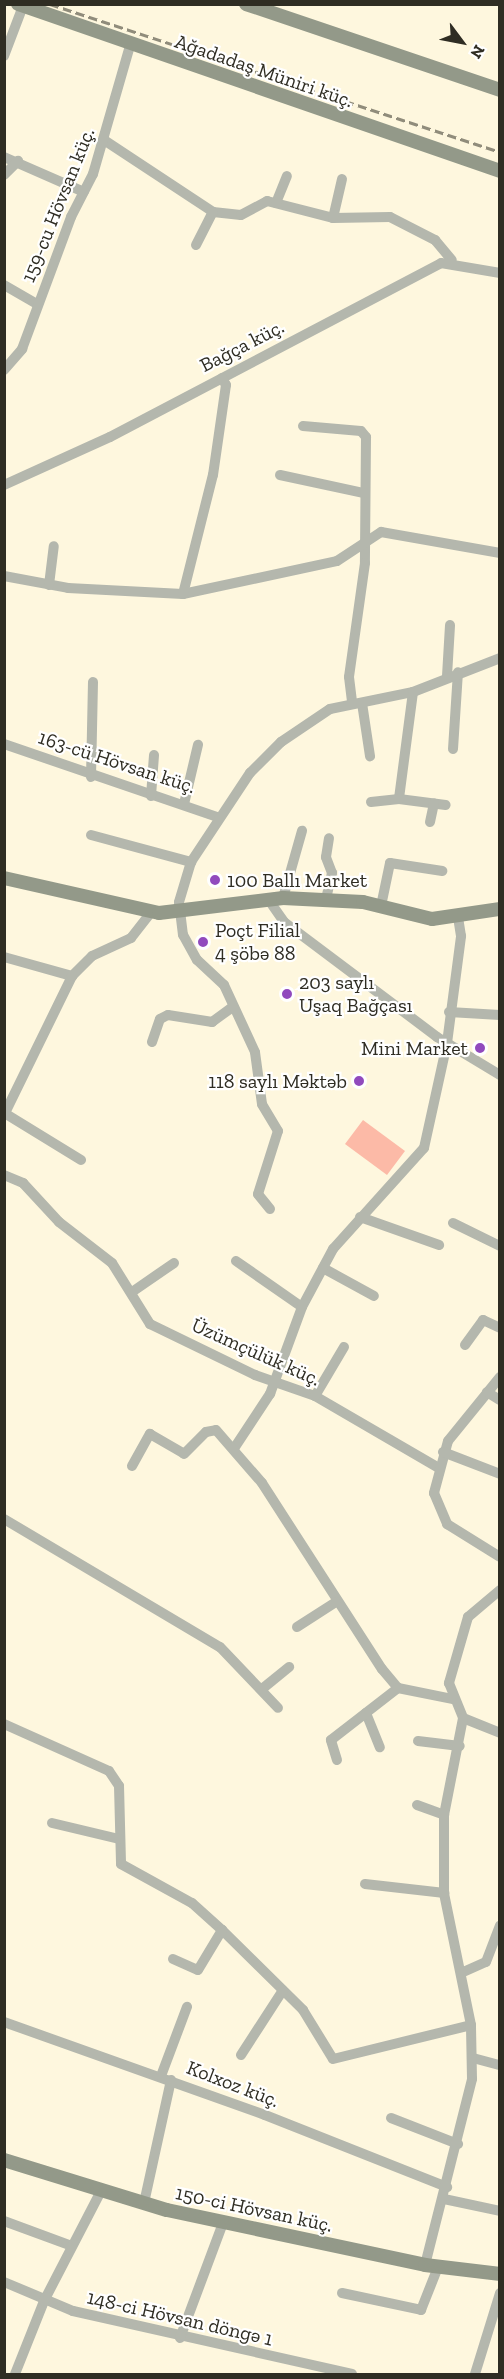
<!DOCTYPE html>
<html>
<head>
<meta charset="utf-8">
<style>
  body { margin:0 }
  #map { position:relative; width:504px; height:2379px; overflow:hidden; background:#fef7de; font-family:"Zilla Slab",serif }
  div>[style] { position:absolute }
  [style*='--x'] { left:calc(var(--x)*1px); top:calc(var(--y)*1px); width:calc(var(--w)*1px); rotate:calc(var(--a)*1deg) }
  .green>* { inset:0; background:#fcbaa7 }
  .street>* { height:10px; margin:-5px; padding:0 5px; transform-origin:5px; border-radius:5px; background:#b4b7ad }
  .secondary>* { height:14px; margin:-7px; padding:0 7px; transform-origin:7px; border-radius:7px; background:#939989 }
  .rail>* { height:3px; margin-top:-1.5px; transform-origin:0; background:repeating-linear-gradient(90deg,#908c7b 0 9px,transparent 0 13.5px) }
  .dots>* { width:16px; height:16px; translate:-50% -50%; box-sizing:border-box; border:3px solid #fff; border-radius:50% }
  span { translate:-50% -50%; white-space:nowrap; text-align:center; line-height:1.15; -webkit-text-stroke:4.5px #fff; paint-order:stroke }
  .street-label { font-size:20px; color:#2f2d23 }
  .poi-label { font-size:20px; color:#2f2d23 }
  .left { translate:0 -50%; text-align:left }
  .right { translate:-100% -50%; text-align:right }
  .frame { position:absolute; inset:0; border:6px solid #2f2d23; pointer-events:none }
  .north { position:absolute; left:432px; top:12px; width:60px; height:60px; -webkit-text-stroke:4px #fff; paint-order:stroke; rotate:122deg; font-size:16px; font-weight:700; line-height:24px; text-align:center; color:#2f2d23 }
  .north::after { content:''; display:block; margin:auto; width:21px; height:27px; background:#2f2d23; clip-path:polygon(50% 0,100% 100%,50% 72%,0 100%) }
</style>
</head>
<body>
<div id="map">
  <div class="green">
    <div style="clip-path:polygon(363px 1120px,405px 1151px,387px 1175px,345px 1144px)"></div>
  </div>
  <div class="street">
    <div style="--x:4;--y:56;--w:53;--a:-69.2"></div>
    <div style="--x:104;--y:140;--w:131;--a:33.4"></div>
    <div style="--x:213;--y:212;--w:28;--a:6"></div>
    <div style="--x:241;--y:215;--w:30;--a:-28"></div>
    <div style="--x:267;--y:201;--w:68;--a:14.4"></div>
    <div style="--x:333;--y:218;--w:57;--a:-1"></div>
    <div style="--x:390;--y:217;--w:51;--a:27.1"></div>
    <div style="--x:435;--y:240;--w:26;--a:50"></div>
    <div style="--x:4;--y:157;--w:87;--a:23.6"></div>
    <div style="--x:4;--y:175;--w:20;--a:-45"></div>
    <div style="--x:276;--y:203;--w:29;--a:-68"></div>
    <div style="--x:333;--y:218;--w:40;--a:-77"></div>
    <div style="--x:196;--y:245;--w:37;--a:-63"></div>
    <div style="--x:4;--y:285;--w:38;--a:30"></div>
    <div style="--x:4;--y:370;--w:28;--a:-49"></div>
    <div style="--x:22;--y:349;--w:141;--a:-69.6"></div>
    <div style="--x:71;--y:217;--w:48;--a:-62.9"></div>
    <div style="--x:93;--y:174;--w:133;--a:-73.9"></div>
    <div style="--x:303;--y:426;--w:58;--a:4.9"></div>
    <div style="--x:361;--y:431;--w:8;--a:50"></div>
    <div style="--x:366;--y:437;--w:126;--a:90.5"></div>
    <div style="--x:365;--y:563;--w:115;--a:98"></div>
    <div style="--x:349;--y:677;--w:25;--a:83"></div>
    <div style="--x:280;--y:475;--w:86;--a:12.1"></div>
    <div style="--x:4;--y:485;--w:116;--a:-24.4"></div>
    <div style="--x:110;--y:437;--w:374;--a:-27.7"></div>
    <div style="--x:441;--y:263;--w:60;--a:9.6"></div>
    <div style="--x:4;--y:576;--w:65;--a:10.6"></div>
    <div style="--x:68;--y:588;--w:115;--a:3"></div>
    <div style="--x:183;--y:594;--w:157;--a:-12.1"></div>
    <div style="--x:337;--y:561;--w:53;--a:-33.4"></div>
    <div style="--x:381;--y:532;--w:121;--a:10"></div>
    <div style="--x:49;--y:585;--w:39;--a:-83"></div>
    <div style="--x:183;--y:594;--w:123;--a:-75.9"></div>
    <div style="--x:213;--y:475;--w:91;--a:-81.8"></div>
    <div style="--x:226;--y:385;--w:8;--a:-120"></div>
    <div style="--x:447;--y:676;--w:51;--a:-86.6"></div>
    <div style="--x:413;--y:692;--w:108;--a:97.5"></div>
    <div style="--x:399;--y:799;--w:47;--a:7.3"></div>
    <div style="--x:362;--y:703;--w:54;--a:81.4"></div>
    <div style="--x:4;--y:744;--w:225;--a:18.9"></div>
    <div style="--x:453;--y:749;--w:77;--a:-86.3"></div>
    <div style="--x:91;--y:777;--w:95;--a:-88.8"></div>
    <div style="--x:151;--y:796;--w:41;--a:-85.8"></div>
    <div style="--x:371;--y:802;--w:28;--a:-6"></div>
    <div style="--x:184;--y:804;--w:61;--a:-76.7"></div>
    <div style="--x:430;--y:822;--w:19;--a:-78"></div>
    <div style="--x:91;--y:835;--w:104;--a:15.1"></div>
    <div style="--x:283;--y:898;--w:70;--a:-74.2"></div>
    <div style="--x:268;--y:899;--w:28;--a:55"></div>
    <div style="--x:284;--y:922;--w:191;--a:36.9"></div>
    <div style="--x:437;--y:1037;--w:74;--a:31.1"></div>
    <div style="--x:326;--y:899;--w:27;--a:-77"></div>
    <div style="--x:332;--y:873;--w:17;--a:-111"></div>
    <div style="--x:326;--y:857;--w:19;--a:-81"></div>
    <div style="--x:381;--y:906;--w:44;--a:-78.2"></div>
    <div style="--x:390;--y:863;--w:53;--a:8.7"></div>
    <div style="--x:4;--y:957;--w:71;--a:15.6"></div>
    <div style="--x:449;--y:1012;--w:51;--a:3.4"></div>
    <div style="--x:152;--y:1042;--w:24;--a:-71"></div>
    <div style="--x:160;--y:1019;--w:9;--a:-27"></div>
    <div style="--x:168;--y:1015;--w:45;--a:9"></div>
    <div style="--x:212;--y:1022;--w:24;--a:-36"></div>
    <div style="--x:6;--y:1114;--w:88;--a:31.5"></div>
    <div style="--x:4;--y:1115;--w:155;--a:-63.9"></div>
    <div style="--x:72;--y:976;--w:28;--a:-45"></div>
    <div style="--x:92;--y:956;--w:43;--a:-24.8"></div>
    <div style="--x:131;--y:938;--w:33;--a:-52"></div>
    <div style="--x:4;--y:1175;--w:21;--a:23"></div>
    <div style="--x:23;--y:1183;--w:53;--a:47.3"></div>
    <div style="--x:59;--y:1222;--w:67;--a:37.7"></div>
    <div style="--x:112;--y:1263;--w:72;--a:58.1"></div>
    <div style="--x:150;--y:1324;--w:117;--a:25.9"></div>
    <div style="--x:255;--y:1375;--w:64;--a:19.3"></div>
    <div style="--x:315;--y:1396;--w:141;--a:30.2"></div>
    <div style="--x:270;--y:1209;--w:19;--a:-129"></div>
    <div style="--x:258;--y:1194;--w:66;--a:-72.4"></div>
    <div style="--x:278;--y:1131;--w:31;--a:-121"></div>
    <div style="--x:262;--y:1104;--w:52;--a:-97.7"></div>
    <div style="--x:255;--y:1052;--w:74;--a:-114.8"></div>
    <div style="--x:224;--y:985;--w:37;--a:-137"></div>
    <div style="--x:197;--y:960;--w:29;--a:-119"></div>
    <div style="--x:183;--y:935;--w:33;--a:-97"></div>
    <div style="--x:179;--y:902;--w:42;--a:-73.3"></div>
    <div style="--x:191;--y:862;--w:107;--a:-56.5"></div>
    <div style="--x:250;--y:773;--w:44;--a:-45"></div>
    <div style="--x:281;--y:742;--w:59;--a:-34"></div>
    <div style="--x:330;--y:709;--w:85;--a:-11.6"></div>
    <div style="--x:413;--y:692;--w:93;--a:-21.3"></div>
    <div style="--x:360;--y:1217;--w:84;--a:19.5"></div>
    <div style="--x:453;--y:1223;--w:52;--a:26.1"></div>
    <div style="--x:236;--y:1261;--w:80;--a:34.9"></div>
    <div style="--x:323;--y:1268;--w:58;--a:28.8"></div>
    <div style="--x:132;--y:1292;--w:51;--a:-34.6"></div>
    <div style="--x:465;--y:1345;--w:31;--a:-54"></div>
    <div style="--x:483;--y:1320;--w:19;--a:25"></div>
    <div style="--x:500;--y:1377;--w:82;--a:129.1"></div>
    <div style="--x:448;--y:1441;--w:54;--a:105.1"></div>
    <div style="--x:434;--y:1493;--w:34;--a:67"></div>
    <div style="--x:447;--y:1524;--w:62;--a:31.9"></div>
    <div style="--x:487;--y:1392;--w:15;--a:32"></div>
    <div style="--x:315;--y:1396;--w:57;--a:-59.4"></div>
    <div style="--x:235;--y:1447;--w:64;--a:-56.6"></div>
    <div style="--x:270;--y:1394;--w:93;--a:-69.8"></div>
    <div style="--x:302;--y:1307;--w:66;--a:-61.9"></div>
    <div style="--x:333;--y:1249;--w:136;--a:-48"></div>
    <div style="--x:424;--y:1148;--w:107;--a:-77.6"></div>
    <div style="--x:447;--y:1043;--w:108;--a:-82.5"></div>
    <div style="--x:461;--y:936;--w:20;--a:-99"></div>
    <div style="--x:443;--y:1452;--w:61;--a:21.1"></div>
    <div style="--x:132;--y:1466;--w:37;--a:-61"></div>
    <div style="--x:150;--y:1434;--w:39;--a:30"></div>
    <div style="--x:184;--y:1454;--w:31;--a:-45"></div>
    <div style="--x:206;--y:1432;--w:10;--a:-11"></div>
    <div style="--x:216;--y:1430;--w:70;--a:49"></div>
    <div style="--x:262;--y:1483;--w:221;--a:57.2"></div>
    <div style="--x:382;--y:1669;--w:25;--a:50"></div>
    <div style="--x:398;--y:1688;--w:55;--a:11.5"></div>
    <div style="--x:4;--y:1519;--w:251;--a:30.7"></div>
    <div style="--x:220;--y:1647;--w:84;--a:46.4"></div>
    <div style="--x:500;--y:1590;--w:42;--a:139.8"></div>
    <div style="--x:468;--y:1617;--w:69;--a:106.1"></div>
    <div style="--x:449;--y:1683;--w:38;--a:68"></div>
    <div style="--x:463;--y:1718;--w:40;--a:22"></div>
    <div style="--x:297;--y:1627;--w:46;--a:-32.7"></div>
    <div style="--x:262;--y:1689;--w:35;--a:-39"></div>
    <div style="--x:366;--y:1713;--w:37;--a:68"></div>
    <div style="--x:4;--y:1724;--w:115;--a:24.1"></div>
    <div style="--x:109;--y:1771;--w:18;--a:56"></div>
    <div style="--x:119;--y:1786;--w:78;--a:88.5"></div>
    <div style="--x:121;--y:1864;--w:81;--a:28.8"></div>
    <div style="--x:192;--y:1903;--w:40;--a:42"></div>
    <div style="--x:222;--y:1930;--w:114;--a:44.6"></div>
    <div style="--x:303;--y:2010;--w:57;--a:58.5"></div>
    <div style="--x:333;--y:2059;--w:142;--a:-13.8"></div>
    <div style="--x:418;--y:1741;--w:42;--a:6.8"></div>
    <div style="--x:337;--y:1760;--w:21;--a:-107"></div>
    <div style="--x:331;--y:1740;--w:85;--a:-37.8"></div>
    <div style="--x:417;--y:1805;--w:29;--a:20"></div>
    <div style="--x:52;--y:1823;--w:69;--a:13.4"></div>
    <div style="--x:365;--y:1884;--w:80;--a:6.5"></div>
    <div style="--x:173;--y:1959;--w:27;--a:24"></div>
    <div style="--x:198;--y:1970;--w:47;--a:-59"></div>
    <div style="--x:461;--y:1973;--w:27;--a:-24"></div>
    <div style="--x:486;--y:1962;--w:39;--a:-69"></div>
    <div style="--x:4;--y:2022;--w:277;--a:19.6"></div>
    <div style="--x:265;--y:2115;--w:196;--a:21.6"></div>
    <div style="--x:241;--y:2055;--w:77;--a:-57.1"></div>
    <div style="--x:473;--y:2058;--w:28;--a:15"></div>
    <div style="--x:161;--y:2076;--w:74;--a:-69.4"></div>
    <div style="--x:391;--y:2118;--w:72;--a:21.2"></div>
    <div style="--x:444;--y:2199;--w:57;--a:12.1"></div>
    <div style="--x:144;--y:2203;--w:126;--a:-77.6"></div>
    <div style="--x:4;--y:2221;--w:72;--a:20.2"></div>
    <div style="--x:425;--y:2265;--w:192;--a:-75.8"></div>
    <div style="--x:472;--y:2079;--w:54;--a:-91.1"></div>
    <div style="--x:471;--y:2025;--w:135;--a:-101.6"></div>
    <div style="--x:444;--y:1893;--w:78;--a:-90"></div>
    <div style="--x:444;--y:1815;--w:99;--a:-78.9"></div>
    <div style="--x:4;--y:2282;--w:75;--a:22.8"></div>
    <div style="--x:73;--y:2311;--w:286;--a:12.7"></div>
    <div style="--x:342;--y:2293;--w:81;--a:12.1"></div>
    <div style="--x:421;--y:2310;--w:46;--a:-68.4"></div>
    <div style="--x:180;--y:2338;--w:123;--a:-69.5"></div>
    <div style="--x:15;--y:2374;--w:79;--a:-68.3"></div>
    <div style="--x:44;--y:2301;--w:124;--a:-62.6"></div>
    <div style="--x:475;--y:2374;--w:85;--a:-72.8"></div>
  </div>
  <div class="secondary">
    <div style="--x:18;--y:4;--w:510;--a:19.11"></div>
    <div style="--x:246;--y:4;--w:268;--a:18.7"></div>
    <div style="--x:4;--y:878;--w:159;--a:12.7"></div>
    <div style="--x:159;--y:913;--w:125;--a:-6.9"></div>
    <div style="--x:283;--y:898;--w:80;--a:2.9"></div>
    <div style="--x:363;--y:902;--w:71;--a:13.8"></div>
    <div style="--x:432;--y:919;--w:69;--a:-8.4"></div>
    <div style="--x:4;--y:2160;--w:170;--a:17.1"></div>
    <div style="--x:167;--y:2210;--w:264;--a:12"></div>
    <div style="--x:425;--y:2265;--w:76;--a:6.8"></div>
  </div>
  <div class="rail">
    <div style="--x:50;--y:4;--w:474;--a:18.2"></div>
  </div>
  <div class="dots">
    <div style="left:215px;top:880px;background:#914abd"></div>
    <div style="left:203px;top:942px;background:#914abd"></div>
    <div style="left:287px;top:994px;background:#914abd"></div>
    <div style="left:480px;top:1048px;background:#914abd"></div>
    <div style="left:359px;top:1081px;background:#914abd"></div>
  </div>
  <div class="street-label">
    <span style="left:264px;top:71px;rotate:19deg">Ağadadaş Müniri küç.</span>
    <span style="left:58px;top:205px;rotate:-68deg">159-cu Hövsan küç.</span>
    <span style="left:242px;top:346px;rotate:-27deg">Bağça küç.</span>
    <span style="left:117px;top:762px;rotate:18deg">163-cü Hövsan küç.</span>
    <span style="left:256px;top:1352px;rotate:24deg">Üzümçülük küç.</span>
    <span style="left:233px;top:2084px;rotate:21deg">Kolxoz küç.</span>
    <span style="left:254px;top:2209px;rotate:12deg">150-ci Hövsan küç.</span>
    <span style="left:180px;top:2318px;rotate:13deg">148-ci Hövsan döngə 1</span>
  </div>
  <div class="poi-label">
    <span class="left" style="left:227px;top:880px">100 Ballı Market</span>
    <span class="left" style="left:215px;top:942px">Poçt Filial<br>4 şöbə 88</span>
    <span class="left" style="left:299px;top:994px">203 saylı<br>Uşaq Bağçası</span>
    <span class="right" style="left:468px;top:1048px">Mini Market</span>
    <span class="right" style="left:347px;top:1081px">118 saylı Məktəb</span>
  </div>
  <div class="frame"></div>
  <div class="north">N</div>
</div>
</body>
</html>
